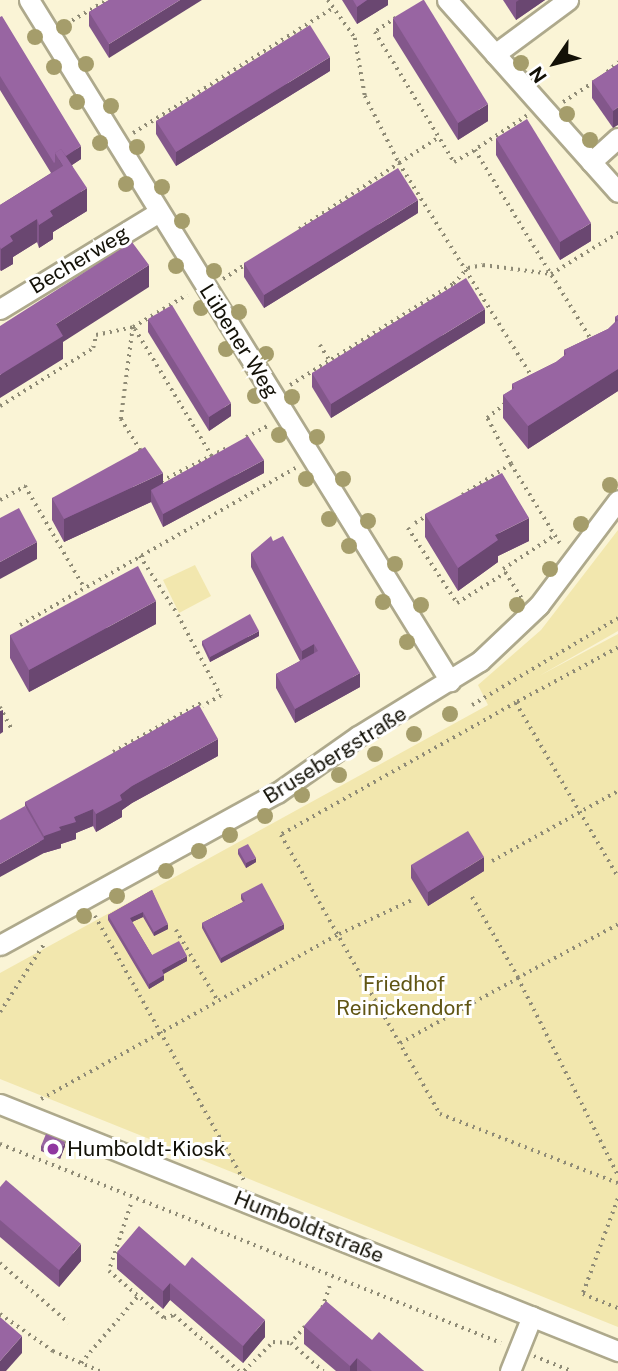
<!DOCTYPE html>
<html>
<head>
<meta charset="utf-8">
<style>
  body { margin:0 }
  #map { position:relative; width:618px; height:1371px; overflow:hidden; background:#faf4d6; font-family:"Public Sans",sans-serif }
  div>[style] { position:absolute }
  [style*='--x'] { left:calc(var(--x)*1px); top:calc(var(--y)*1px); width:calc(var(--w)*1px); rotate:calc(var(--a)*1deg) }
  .green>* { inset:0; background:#f2e7ae }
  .path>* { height:3.5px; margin-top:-1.75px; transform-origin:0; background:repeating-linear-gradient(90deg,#8f8b76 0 2px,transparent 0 7px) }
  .roads { filter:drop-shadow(2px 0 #aea98c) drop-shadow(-2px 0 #aea98c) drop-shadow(0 2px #aea98c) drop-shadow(0 -2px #aea98c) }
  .minor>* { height:19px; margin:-9.5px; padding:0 9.5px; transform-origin:9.5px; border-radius:9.5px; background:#fff }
  .trees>* { width:16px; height:16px; margin:-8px; border-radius:50%; background:#a59d6b }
  .wall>* { inset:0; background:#83578b }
  .shaded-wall>* { inset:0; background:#6a4771 }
  .building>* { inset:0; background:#9865a2 }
  .dots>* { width:19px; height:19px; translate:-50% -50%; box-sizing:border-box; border:4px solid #fff; border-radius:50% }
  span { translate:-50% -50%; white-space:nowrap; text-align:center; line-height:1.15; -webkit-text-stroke:6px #fff; paint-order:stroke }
  .street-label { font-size:21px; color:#131107 }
  .park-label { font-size:21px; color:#605514 }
  .poi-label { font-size:21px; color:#131107 }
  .left { translate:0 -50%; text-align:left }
  .north { position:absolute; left:520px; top:28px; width:70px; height:70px; -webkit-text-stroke:5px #fff; paint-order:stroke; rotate:235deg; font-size:19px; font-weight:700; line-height:28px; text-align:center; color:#131107 }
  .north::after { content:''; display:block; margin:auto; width:24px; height:32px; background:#131107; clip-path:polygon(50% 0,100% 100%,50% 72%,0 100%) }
</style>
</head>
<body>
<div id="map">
  <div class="green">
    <div style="clip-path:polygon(618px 530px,618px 631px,539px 676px,618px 634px,618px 1327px,0 1079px,0 973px,488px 705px,478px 685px,541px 630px)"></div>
    <div style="clip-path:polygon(195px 565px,211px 596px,179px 613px,163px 580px)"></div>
  </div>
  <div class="path">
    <div style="--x:328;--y:0;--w:47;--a:54.6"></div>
    <div style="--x:355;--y:38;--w:59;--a:80.2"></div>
    <div style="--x:365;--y:96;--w:75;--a:63.1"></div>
    <div style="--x:399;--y:163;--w:48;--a:-33"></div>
    <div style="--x:396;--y:18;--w:25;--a:146"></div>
    <div style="--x:375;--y:32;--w:152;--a:58.7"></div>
    <div style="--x:454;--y:162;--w:24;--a:-30"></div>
    <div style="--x:66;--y:24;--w:48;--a:-30.3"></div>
    <div style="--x:607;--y:72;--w:15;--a:-42"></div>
    <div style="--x:563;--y:102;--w:38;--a:-33"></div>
    <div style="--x:527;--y:116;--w:62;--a:146.8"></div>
    <div style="--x:475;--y:150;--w:224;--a:58.5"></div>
    <div style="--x:133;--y:133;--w:236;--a:-32"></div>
    <div style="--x:299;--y:229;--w:120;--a:-33.4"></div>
    <div style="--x:399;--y:163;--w:253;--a:58.1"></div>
    <div style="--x:223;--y:279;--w:27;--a:-33"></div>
    <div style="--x:133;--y:327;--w:93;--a:97.4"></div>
    <div style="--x:121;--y:419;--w:38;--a:58"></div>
    <div style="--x:135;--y:329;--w:149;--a:58.8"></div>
    <div style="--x:320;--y:345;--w:19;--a:58"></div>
    <div style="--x:290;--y:385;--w:192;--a:-31.8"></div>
    <div style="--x:453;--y:284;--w:22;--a:-47"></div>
    <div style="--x:468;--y:268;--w:15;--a:-11"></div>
    <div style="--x:483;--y:265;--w:69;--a:7.5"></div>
    <div style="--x:551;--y:274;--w:79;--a:-31.5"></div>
    <div style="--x:0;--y:406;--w:110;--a:-31.9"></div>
    <div style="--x:93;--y:348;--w:13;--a:-77"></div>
    <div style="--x:96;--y:335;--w:38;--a:-12"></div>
    <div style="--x:133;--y:327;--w:63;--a:-30.7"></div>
    <div style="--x:246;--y:437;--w:25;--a:-27"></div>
    <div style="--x:511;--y:464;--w:95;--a:58.3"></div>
    <div style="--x:161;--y:481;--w:74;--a:-26.6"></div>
    <div style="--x:462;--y:495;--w:58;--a:-32.3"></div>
    <div style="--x:511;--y:464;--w:52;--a:-117.6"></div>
    <div style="--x:487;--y:418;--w:26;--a:-39"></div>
    <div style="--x:0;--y:500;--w:29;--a:-29"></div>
    <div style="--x:25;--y:486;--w:117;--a:59.7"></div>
    <div style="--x:415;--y:523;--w:15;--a:-32"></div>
    <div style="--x:408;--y:528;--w:90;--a:56.8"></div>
    <div style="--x:457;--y:603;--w:57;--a:-32"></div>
    <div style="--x:140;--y:556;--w:70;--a:57.2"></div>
    <div style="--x:178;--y:615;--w:92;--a:62"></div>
    <div style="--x:221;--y:696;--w:21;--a:151"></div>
    <div style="--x:521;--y:598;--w:34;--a:-122"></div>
    <div style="--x:503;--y:569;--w:62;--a:-33.2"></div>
    <div style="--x:20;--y:625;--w:317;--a:-29.7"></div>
    <div style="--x:618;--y:648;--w:116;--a:151.7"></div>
    <div style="--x:516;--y:703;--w:202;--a:59.6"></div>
    <div style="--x:516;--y:703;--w:270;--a:150.7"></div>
    <div style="--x:281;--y:835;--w:321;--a:60.3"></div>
    <div style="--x:440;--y:1114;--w:191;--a:21.2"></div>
    <div style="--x:472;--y:705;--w:170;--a:-30.8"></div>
    <div style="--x:0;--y:707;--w:24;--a:62"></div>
    <div style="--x:113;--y:752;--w:101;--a:-29.1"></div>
    <div style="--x:492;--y:861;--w:144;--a:-29.1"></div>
    <div style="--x:95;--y:916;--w:303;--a:60.6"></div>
    <div style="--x:618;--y:925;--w:113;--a:152.1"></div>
    <div style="--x:518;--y:978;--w:221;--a:63.1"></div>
    <div style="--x:176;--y:930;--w:82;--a:59.4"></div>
    <div style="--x:0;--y:1012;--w:81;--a:-57.1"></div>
    <div style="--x:400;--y:1043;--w:135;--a:-28.8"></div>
    <div style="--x:518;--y:978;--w:95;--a:-119.8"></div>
    <div style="--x:41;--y:1099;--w:341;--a:-29"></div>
    <div style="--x:339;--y:934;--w:81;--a:-25"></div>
    <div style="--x:0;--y:1144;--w:539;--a:21.66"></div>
    <div style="--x:618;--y:1199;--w:101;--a:110.2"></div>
    <div style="--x:583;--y:1294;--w:38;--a:22"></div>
    <div style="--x:131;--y:1205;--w:70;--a:108.4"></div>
    <div style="--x:109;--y:1271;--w:72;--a:40.5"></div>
    <div style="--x:164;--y:1318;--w:10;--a:-17"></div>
    <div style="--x:174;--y:1315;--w:86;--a:40.7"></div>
    <div style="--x:0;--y:1263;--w:91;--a:41"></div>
    <div style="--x:322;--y:1308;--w:24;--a:-71"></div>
    <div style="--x:0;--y:1314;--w:65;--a:34.9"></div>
    <div style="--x:53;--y:1351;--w:51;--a:23.1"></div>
    <div style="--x:305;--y:1327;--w:21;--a:131"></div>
    <div style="--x:291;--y:1343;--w:43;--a:41.2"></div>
    <div style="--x:534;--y:1356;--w:40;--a:22"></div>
    <div style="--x:81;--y:1363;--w:88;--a:-49.6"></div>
    <div style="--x:244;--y:1371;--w:41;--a:-45"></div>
    <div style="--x:273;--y:1342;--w:18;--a:3"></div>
  </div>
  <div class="roads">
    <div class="minor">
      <div style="--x:29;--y:0;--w:801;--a:58.28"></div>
      <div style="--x:447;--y:0;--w:257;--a:48.3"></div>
      <div style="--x:495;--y:54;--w:91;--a:-36.5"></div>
      <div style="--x:591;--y:162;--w:36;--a:-42"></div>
      <div style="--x:0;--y:309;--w:186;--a:-31.4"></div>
      <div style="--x:0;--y:945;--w:316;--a:-28.8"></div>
      <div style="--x:277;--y:793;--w:99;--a:-35.1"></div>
      <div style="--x:358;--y:736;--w:143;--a:-31.6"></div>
      <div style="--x:480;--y:661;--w:81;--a:-43.5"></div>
      <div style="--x:539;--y:605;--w:131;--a:-53"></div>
      <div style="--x:0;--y:1104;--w:666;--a:21.79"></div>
      <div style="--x:510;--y:1371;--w:59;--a:-68.2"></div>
    </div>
  </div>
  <div class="trees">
    <div style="left:64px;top:27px"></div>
    <div style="left:35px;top:37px"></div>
    <div style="left:521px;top:63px"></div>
    <div style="left:86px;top:64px"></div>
    <div style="left:54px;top:67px"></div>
    <div style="left:77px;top:102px"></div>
    <div style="left:111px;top:106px"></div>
    <div style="left:567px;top:114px"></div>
    <div style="left:590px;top:140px"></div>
    <div style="left:100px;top:143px"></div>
    <div style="left:137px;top:147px"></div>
    <div style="left:126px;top:184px"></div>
    <div style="left:162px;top:187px"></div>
    <div style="left:182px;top:221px"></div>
    <div style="left:176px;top:266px"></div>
    <div style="left:214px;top:271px"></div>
    <div style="left:201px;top:308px"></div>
    <div style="left:239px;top:312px"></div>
    <div style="left:226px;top:349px"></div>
    <div style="left:266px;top:354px"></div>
    <div style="left:255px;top:396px"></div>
    <div style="left:292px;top:397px"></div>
    <div style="left:279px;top:435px"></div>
    <div style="left:317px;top:437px"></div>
    <div style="left:306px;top:479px"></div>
    <div style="left:343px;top:479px"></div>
    <div style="left:610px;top:485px"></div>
    <div style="left:329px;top:519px"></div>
    <div style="left:368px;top:521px"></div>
    <div style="left:581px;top:524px"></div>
    <div style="left:349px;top:546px"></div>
    <div style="left:395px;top:564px"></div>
    <div style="left:550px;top:569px"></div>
    <div style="left:383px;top:602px"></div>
    <div style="left:421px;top:605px"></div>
    <div style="left:517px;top:605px"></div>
    <div style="left:407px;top:642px"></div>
    <div style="left:450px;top:714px"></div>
    <div style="left:414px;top:734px"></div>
    <div style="left:375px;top:754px"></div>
    <div style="left:339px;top:775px"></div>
    <div style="left:302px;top:795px"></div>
    <div style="left:265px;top:816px"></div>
    <div style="left:230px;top:835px"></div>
    <div style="left:199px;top:851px"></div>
    <div style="left:166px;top:871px"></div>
    <div style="left:117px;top:896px"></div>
    <div style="left:84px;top:916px"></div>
  </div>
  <div class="wall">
    <div style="clip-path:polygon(109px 0,109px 58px,89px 26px,89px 12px)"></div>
    <div style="clip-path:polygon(342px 0,388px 0,388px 5px,357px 24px)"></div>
    <div style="clip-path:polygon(503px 0,545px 0,516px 20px)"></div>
    <div style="clip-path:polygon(0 17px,81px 159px,72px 165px,87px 211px,53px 232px,53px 239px,39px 248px,37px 242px,13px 257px,13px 264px,1px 271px,0 270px,0 205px,51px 173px,0 90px)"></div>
    <div style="clip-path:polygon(393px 18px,488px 121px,458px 140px,393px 36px)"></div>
    <div style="clip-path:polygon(618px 64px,613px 128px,592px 98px,592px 81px)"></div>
    <div style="clip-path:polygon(330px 71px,176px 166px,156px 134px,156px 121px)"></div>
    <div style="clip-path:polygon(496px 138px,591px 241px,560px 260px,496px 155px)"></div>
    <div style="clip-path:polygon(418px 213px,264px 308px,244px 277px,244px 263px)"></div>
    <div style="clip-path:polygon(618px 315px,618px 391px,528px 449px,503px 418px,503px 395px,512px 390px,512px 384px,556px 362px,564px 356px,564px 350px,608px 329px,615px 322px,615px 317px)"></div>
    <div style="clip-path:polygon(148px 319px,231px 416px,209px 431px,148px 332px)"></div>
    <div style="clip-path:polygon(485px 323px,331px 418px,312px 387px,312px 373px)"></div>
    <div style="clip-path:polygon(264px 473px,163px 527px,151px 502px,64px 542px,52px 520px,52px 498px,163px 483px)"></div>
    <div style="clip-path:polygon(425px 514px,529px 541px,498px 556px,498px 562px,458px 591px,425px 537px)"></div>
    <div style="clip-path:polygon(251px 553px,360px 687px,295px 723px,276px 688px,276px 674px,300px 661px,251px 567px)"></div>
    <div style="clip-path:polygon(156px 624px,29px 692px,10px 658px,10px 635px)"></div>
    <div style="clip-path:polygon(259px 636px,210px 662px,202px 645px,202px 641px)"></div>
    <div style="clip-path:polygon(218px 756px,132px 803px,122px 810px,122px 817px,96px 832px,93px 826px,76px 833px,76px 839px,61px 844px,61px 848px,44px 853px,25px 806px,25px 802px)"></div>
    <div style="clip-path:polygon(238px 849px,256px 862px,246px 868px,238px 854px)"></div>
    <div style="clip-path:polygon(411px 865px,484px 871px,428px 906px,411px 878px)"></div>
    <div style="clip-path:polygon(152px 890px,168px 929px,154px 936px,143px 917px,132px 922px,152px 955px,187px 961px,163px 974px,164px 980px,149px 989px,108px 920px,108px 915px)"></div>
    <div style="clip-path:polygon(241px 894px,284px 929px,221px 963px,202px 928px,202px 923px,243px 902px,241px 899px)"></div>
    <div style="clip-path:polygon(41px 1146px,65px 1146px,60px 1159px,41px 1151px)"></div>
    <div style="clip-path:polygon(0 1187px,81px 1261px,59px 1287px,0 1237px)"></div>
    <div style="clip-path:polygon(117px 1252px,265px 1337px,243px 1363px,170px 1300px,163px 1309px,117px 1269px)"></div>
    <div style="clip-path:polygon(304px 1326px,372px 1340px,424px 1371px,336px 1371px,304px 1344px)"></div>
  </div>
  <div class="shaded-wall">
    <div style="clip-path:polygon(180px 0,202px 0,109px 58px,109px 44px)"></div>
    <div style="clip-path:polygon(367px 0,388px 0,388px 5px,357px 24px,357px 7px)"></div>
    <div style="clip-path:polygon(519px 0,545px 0,516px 20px,516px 2px)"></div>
    <div style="clip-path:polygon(330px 57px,330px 71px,176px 166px,176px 152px)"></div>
    <div style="clip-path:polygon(488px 104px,488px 121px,458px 140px,458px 123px)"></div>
    <div style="clip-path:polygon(618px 107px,618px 125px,613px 128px,613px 111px)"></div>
    <div style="clip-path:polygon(81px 146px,81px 159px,63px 171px,63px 166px,59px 160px)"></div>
    <div style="clip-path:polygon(87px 188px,87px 211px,53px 232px,53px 239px,39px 248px,39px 225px,50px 211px)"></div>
    <div style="clip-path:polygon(418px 200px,418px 213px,264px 308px,264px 295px)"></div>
    <div style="clip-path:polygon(37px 219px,37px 242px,13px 257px,13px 264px,1px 271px,1px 249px,10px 236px)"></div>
    <div style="clip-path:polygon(591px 223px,591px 241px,560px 260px,560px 242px)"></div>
    <div style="clip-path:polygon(149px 265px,149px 287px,63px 342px,63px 359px,0 398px,0 375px,56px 324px)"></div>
    <div style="clip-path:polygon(485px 309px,485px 323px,331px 418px,331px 404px)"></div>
    <div style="clip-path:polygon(618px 369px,618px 391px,528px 449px,528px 426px)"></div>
    <div style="clip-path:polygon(231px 403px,231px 416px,209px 431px,209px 417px)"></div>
    <div style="clip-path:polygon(264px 460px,264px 473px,163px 527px,163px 514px)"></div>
    <div style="clip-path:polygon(163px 473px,163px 496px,151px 490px,151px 502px,64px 542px,64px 519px)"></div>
    <div style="clip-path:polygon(529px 518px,529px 541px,498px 556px,498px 562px,458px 591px,458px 568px,495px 535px)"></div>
    <div style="clip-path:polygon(37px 542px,37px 559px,0 579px,0 562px)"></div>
    <div style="clip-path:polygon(156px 601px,156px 624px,29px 692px,29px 670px)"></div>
    <div style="clip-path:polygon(259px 631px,259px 636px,210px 662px,210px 657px)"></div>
    <div style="clip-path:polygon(314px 644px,314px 658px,302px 665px,302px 651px)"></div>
    <div style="clip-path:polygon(360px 673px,360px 687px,295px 723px,295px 709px)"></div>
    <div style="clip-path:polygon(3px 710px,3px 732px,0 734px,0 711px)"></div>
    <div style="clip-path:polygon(218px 739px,218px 756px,132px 803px,122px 810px,122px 817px,96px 832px,96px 814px,120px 795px,132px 786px)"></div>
    <div style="clip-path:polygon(93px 809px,93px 826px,76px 833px,76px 839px,61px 844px,61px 848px,44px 853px,0 877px,0 864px,44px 839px,44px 836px,59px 827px,74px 817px)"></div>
    <div style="clip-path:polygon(484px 857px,484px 871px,428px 906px,428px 892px)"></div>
    <div style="clip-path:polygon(256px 858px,256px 862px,246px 868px,246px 863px)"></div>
    <div style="clip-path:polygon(143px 912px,143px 917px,130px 923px,130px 918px)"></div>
    <div style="clip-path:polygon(168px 924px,168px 929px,154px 936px,154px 932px)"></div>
    <div style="clip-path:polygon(284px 924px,284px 929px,221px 963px,221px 958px)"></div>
    <div style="clip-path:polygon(187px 956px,187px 961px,162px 975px,162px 970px)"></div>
    <div style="clip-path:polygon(164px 975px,164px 980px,149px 989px,149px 984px)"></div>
    <div style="clip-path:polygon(65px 1142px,65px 1146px,60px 1159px,60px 1154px)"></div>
    <div style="clip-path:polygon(81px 1244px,81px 1261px,59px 1287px,59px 1270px)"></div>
    <div style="clip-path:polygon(170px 1283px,170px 1300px,163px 1309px,163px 1291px)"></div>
    <div style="clip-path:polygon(265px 1320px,265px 1337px,243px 1363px,243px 1346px)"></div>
    <div style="clip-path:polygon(22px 1336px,22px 1353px,6px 1371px,0 1371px,0 1361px)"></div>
    <div style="clip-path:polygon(357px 1358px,357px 1371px,350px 1371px,350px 1366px)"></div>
  </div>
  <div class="building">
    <div style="clip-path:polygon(109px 0,180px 0,109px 44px,89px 12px)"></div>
    <div style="clip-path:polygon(353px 0,367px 0,357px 7px)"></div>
    <div style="clip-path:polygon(423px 0,424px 0,488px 104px,458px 123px,393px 18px)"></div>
    <div style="clip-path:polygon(2px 16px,81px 146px,66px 156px,61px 149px,55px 153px,55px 162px,54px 163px,0 76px,0 17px)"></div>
    <div style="clip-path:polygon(310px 25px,330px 57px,176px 152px,156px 121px)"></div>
    <div style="clip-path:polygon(618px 64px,618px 107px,613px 111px,592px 81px)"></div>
    <div style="clip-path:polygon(527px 119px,591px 223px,560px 242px,496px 138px)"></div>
    <div style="clip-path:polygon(61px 149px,87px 188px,50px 211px,53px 216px,39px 225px,37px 219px,10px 236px,13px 241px,1px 249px,0 247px,0 205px,63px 166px,55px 153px)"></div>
    <div style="clip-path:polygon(398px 168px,418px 200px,264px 295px,244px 263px)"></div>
    <div style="clip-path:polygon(132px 242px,149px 265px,56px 324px,63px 336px,0 375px,0 326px)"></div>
    <div style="clip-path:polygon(466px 278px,485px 309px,331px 404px,312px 373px)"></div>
    <div style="clip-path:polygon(172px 305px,231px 403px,209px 417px,148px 319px)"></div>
    <div style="clip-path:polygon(618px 315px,618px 369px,528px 426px,503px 395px,514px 388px,512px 384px,556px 362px,566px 354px,564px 350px,608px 329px,618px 320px,615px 317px)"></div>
    <div style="clip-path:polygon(248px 436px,264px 460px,163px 514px,151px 490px)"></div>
    <div style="clip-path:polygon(145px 447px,163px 473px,64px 519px,52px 498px)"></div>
    <div style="clip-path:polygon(502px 473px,529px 518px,495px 535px,498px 540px,458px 568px,425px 514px)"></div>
    <div style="clip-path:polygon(19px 508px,37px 542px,0 562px,0 518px)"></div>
    <div style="clip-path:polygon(271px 536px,273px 541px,283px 536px,360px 673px,295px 709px,276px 674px,318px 651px,314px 644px,302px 651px,299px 646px,251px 553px)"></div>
    <div style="clip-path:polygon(138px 566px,156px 601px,29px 670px,10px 635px)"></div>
    <div style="clip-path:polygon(250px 614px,259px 631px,210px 657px,202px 641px)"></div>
    <div style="clip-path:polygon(199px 705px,218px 739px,132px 786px,120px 795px,122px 800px,96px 814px,93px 809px,74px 817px,76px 822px,59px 827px,61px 830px,44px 836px,25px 802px)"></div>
    <div style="clip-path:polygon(25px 806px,44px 839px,0 864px,0 820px)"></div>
    <div style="clip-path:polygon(468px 831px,484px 857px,428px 892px,411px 865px)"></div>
    <div style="clip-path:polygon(248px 844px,256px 858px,246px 863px,238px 849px)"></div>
    <div style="clip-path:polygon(262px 883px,284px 924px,221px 958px,202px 923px,245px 901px,241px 894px)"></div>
    <div style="clip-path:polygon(152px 890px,168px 924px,154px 932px,143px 912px,130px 918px,152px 955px,179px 941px,187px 956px,162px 970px,164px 975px,149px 984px,108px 915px)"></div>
    <div style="clip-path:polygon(46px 1134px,65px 1142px,60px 1154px,41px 1146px)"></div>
    <div style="clip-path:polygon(6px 1180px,81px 1244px,59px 1270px,0 1220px,0 1187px)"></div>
    <div style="clip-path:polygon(139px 1226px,185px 1266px,192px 1257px,265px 1320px,243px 1346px,170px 1283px,163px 1291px,117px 1252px)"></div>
    <div style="clip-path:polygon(326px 1301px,372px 1340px,379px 1332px,424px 1371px,372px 1371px,357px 1358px,350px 1366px,304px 1326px)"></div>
    <div style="clip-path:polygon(0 1317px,22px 1336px,0 1361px)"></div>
  </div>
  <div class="dots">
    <div style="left:53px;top:1149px;background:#9036a1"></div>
  </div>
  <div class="street-label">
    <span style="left:79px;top:260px;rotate:-31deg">Becherweg</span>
    <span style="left:239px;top:341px;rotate:58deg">Lübener Weg</span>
    <span style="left:335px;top:755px;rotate:-32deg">Brusebergstraße</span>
    <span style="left:309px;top:1227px;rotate:22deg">Humboldtstraße</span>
  </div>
  <div class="park-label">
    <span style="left:404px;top:996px">Friedhof<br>Reinickendorf</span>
  </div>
  <div class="poi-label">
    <span class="left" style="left:67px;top:1149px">Humboldt-Kiosk</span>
  </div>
  <div class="north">N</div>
</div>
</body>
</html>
